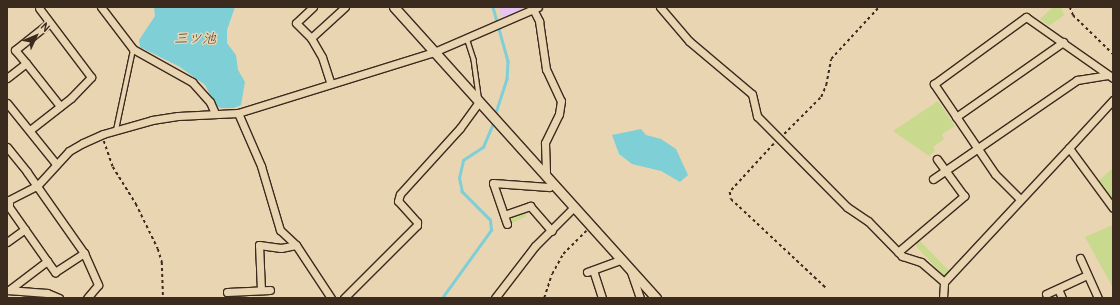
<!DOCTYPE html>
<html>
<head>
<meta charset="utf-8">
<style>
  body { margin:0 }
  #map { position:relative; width:1120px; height:305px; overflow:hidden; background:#ead5b3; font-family:Pangolin,"Klee One",sans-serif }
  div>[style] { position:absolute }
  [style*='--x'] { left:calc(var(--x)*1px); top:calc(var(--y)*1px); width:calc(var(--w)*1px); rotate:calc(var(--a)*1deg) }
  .green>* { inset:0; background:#c9d98d }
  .water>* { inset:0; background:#7ecfd6 }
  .stream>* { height:2.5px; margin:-1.25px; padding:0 1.25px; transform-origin:1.25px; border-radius:1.25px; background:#7ecfd6 }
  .building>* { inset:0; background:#e6c5f2 }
  .path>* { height:1.5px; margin-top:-0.75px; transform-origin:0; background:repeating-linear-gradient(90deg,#3b2a1e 0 3px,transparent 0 6px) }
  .roads { filter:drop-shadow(1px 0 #3b2a1e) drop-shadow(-1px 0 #3b2a1e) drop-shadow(0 1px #3b2a1e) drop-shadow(0 -1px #3b2a1e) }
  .service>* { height:3.5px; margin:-1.75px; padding:0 1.75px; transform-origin:1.75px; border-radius:1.75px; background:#ead5b3 }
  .minor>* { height:7px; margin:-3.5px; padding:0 3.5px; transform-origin:3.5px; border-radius:3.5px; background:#ead5b3 }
  .tertiary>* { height:9px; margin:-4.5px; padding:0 4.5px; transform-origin:4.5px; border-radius:4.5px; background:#ead5b3 }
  span { translate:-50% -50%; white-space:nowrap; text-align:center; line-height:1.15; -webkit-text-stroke:3px #ead5b3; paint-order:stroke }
  .water-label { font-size:14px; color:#45433a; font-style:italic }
  .frame { position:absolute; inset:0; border:8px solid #3b2a1e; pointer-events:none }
  .north { position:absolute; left:16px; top:16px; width:40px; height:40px; -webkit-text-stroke:3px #ead5b3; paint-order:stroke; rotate:46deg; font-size:11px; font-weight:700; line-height:16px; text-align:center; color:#3b2a1e }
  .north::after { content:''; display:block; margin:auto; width:14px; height:18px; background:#3b2a1e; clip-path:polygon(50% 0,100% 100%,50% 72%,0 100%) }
</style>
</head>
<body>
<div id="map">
  <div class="green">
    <div style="clip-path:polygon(1053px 7px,1061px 7px,1064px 15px,1049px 26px,1040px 19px)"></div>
    <div style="clip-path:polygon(938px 101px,955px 126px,942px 134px,944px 139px,933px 147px,935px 151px,929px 156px,893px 131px)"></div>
    <div style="clip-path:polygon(1113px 168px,1113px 197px,1110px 199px,1097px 182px)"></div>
    <div style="clip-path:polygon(528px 211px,525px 217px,512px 223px,512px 216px)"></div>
    <div style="clip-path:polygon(1113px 225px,1113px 288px,1085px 237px)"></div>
    <div style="clip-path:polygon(919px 240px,949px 271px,945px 275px,943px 275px,916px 246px)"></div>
  </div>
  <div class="water">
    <div style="clip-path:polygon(154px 7px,235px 7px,227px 30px,227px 43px,236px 55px,238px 70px,245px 82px,241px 105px,234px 108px,220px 108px,215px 104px,205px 85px,180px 67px,140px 47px,139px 40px,155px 16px)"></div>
    <div style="clip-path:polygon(641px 129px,646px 135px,661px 139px,676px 149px,688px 175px,680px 182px,661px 171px,632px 164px,619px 154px,612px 135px)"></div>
  </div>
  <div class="stream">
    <div style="--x:493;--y:7;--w:56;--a:74.5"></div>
    <div style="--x:508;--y:61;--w:18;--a:93"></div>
    <div style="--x:507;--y:79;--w:39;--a:108"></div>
    <div style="--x:442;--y:298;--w:84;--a:-54.2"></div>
    <div style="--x:491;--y:230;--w:10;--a:-96"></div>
    <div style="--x:490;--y:220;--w:40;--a:-135"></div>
    <div style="--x:462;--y:192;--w:14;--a:-102"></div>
    <div style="--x:459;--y:178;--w:18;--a:-77"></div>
    <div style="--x:463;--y:160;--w:24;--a:-33"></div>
    <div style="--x:483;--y:147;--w:28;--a:-67"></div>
  </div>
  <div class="building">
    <div style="clip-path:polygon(498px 7px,522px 7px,522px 9px,503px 18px)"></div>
  </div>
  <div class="path">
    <div style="--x:1070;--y:7;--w:9;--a:69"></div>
    <div style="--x:1073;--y:15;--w:56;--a:44.3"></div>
    <div style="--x:784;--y:134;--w:52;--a:-45"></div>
    <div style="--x:821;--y:97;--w:13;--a:-67"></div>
    <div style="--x:826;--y:85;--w:26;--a:-79"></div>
    <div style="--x:831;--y:59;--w:71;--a:-47.3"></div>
    <div style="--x:104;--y:141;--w:28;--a:71"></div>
    <div style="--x:113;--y:167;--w:44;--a:58.1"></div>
    <div style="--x:136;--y:204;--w:50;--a:63.9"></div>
    <div style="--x:158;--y:249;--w:14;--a:73"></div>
    <div style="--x:162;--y:262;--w:36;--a:88"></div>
    <div style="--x:774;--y:144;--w:65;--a:132.5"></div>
    <div style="--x:730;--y:192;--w:7;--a:82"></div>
    <div style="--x:731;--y:199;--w:130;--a:43.1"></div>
    <div style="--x:544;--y:298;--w:25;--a:-72"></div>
    <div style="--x:552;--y:274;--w:23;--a:-61"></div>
    <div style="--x:563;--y:254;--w:33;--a:-45"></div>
  </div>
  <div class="roads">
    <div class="service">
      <div style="--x:467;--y:38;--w:23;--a:72"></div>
      <div style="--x:474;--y:60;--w:37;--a:82"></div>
      <div style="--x:116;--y:130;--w:82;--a:-78"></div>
    </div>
    <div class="minor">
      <div style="--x:101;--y:7;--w:53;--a:52.7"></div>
      <div style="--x:133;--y:49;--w:68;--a:29.2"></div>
      <div style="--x:192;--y:82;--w:27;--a:48"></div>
      <div style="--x:210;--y:102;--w:12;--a:66"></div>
      <div style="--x:313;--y:7;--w:23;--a:137"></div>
      <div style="--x:296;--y:23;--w:21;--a:45"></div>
      <div style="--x:311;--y:38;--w:22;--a:60"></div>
      <div style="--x:322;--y:57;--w:28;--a:72"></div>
      <div style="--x:532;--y:7;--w:16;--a:63"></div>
      <div style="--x:539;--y:21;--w:49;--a:81.7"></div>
      <div style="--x:546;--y:69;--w:35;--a:65"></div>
      <div style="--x:561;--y:101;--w:13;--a:99"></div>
      <div style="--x:559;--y:114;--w:32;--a:116"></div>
      <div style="--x:545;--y:143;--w:33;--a:88"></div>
      <div style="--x:660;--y:7;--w:45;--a:49.5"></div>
      <div style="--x:689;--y:41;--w:82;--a:40.1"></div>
      <div style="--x:752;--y:94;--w:23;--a:77"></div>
      <div style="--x:757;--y:116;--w:128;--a:45.3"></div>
      <div style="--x:847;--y:207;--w:25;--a:34"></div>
      <div style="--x:868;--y:221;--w:49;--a:45.8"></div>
      <div style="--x:902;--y:256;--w:20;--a:18"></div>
      <div style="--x:921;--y:262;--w:30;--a:41"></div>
      <div style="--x:944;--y:282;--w:183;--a:-47"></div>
      <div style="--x:311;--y:38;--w:46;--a:-42.4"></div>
      <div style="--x:26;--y:63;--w:55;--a:51.7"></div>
      <div style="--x:7;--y:78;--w:24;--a:-38"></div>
      <div style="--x:26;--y:63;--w:17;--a:-130"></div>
      <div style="--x:15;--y:50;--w:43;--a:-38.5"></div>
      <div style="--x:1113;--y:100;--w:65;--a:132.5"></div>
      <div style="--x:1069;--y:148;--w:74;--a:53.7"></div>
      <div style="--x:7;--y:103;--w:78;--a:51.2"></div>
      <div style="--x:238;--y:113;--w:58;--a:66.5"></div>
      <div style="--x:261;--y:166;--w:67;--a:73.5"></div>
      <div style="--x:280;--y:230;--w:22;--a:43"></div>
      <div style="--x:296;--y:245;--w:64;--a:56.6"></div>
      <div style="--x:956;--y:117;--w:131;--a:-35"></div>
      <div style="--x:30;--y:130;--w:52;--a:-38"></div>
      <div style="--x:71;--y:98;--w:29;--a:-46"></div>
      <div style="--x:91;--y:77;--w:86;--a:-127"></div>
      <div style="--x:7;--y:147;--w:32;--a:51"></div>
      <div style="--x:27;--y:172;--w:99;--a:54.9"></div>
      <div style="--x:84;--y:253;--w:35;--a:66"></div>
      <div style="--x:98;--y:285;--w:17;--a:130"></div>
      <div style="--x:933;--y:179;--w:175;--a:-34.5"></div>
      <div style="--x:1077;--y:80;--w:31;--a:-9"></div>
      <div style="--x:1020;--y:199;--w:35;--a:-135"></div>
      <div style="--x:995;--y:174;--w:109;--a:-124.1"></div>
      <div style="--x:934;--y:84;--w:114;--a:-36.1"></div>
      <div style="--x:1026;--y:17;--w:106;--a:35"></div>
      <div style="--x:504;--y:215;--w:28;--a:-19"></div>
      <div style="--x:530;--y:206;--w:33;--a:49"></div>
      <div style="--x:507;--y:224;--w:43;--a:-108.9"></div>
      <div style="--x:493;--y:183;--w:56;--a:4.1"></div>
      <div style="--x:549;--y:187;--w:5;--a:-37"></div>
      <div style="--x:7;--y:242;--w:22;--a:-36"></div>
      <div style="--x:898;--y:252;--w:87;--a:-40.3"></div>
      <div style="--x:964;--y:196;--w:46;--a:-126.1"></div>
      <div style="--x:1080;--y:258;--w:44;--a:65.8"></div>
      <div style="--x:47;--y:261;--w:66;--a:-125.1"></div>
      <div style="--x:9;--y:207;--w:7;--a:-90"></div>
      <div style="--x:9;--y:200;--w:31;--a:-27"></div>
      <div style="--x:37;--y:186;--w:47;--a:-47.6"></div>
      <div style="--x:69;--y:151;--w:16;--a:-30"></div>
      <div style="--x:83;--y:143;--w:22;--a:-24"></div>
      <div style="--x:103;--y:134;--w:51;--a:-15.9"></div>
      <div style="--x:152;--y:120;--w:26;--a:-9"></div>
      <div style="--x:178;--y:116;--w:60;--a:-2.9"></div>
      <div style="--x:238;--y:113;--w:205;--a:-17.3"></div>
      <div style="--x:434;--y:52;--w:113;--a:-23.4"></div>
      <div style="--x:593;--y:270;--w:29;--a:72"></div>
      <div style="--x:587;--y:272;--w:37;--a:-20"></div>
      <div style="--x:631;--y:272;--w:28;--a:71"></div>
      <div style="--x:1058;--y:289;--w:10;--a:66"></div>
      <div style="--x:7;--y:290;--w:40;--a:4.3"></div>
      <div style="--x:47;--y:293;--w:13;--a:23"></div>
      <div style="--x:9;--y:290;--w:48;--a:-37.3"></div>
      <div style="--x:47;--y:261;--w:14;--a:54"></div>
      <div style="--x:55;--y:272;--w:35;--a:-33"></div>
      <div style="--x:261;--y:290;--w:45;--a:-92.5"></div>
      <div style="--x:259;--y:245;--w:22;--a:8"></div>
      <div style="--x:281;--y:248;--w:15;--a:-11"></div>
      <div style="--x:227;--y:292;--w:43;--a:-2.7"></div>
      <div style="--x:1046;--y:294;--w:45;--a:-24.9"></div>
      <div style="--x:344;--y:298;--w:103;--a:-45"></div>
      <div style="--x:417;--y:225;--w:3;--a:-90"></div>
      <div style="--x:417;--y:222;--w:28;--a:-132"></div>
      <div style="--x:398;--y:201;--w:7;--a:-74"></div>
      <div style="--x:400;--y:194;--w:89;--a:-47.7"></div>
      <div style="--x:460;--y:128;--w:32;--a:-54"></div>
      <div style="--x:495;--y:298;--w:66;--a:-52.4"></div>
      <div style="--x:535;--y:246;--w:55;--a:-45"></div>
      <div style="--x:943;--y:298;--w:16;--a:-86"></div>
    </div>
    <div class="tertiary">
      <div style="--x:394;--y:7;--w:392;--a:48"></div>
    </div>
  </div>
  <div class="water-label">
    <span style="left:195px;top:39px">三ツ池</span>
  </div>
  <div class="frame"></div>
  <div class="north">N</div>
</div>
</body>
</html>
